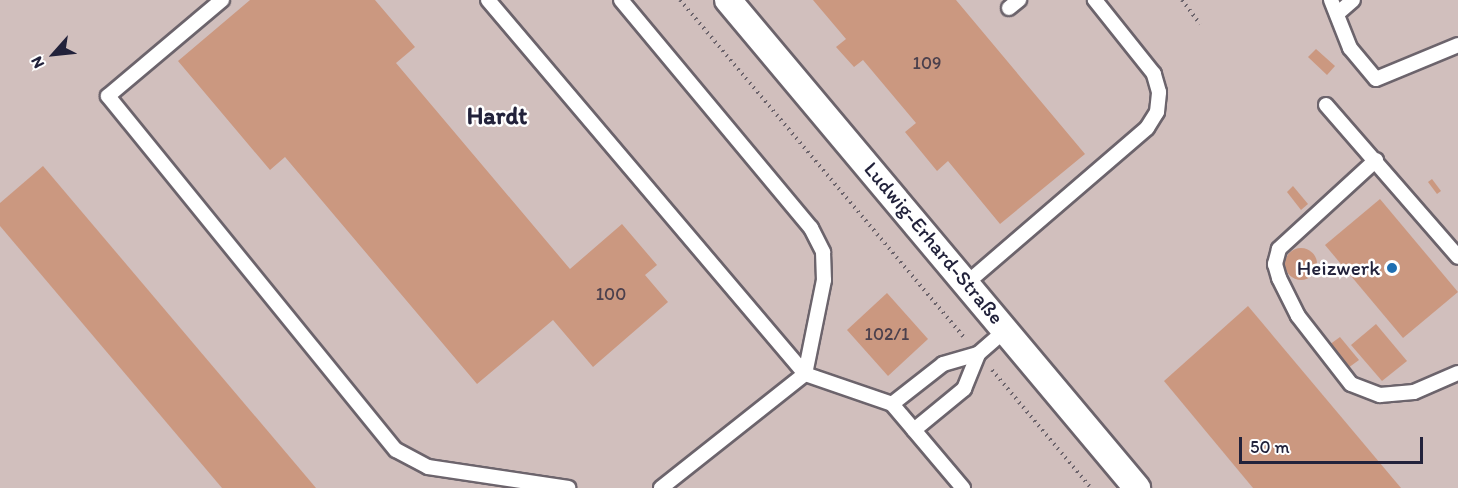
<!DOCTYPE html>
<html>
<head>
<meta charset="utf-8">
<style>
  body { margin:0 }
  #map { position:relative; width:1458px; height:488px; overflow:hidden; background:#f4e0c6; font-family:Itim,sans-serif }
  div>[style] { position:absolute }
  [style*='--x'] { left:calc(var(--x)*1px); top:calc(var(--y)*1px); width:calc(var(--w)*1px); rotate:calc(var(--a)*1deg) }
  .industrial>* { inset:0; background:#d1bfbd }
  .building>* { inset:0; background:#cb9880 }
  .round { border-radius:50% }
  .path>* { height:4px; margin-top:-2px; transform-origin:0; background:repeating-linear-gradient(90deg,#6c646c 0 1.5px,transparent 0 6px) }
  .roads { filter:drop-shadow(2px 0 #6c646c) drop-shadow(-2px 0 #6c646c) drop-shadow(0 2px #6c646c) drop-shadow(0 -2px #6c646c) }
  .service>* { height:14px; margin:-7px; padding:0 7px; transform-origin:7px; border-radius:7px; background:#fff }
  .minor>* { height:26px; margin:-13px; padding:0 13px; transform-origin:13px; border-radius:13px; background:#fff }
  .dots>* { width:16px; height:16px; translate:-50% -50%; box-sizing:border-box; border:3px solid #fff; border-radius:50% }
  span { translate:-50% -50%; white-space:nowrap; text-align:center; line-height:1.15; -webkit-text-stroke:5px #fff; paint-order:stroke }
  .number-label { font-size:18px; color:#4c404c }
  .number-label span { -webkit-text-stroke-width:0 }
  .street-label { font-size:21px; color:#22223b }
  .poi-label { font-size:21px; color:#22223b }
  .right { translate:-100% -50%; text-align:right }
  .quarter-label { font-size:24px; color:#22223b; font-weight:700 }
  .north { position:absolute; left:24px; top:24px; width:60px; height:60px; -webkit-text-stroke:4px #fff; paint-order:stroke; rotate:243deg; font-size:16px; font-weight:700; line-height:24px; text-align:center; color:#22223b }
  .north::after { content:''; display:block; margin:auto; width:21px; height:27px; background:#22223b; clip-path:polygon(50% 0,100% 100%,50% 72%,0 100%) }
  .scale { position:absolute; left:1239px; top:437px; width:184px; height:27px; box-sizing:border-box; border:3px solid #22223b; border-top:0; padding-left:8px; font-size:18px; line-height:21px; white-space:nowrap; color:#22223b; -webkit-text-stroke:4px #fff; paint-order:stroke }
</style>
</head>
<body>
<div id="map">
  <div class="industrial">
    <div style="clip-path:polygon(0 0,1458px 0,1458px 488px,0 488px)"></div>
  </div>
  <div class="building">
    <div style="clip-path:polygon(250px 0,375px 0,415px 47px,396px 63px,570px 269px,622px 224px,657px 265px,645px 275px,668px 302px,593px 367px,553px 320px,477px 384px,285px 157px,270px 170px,178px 61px)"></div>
    <div style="clip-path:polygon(813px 0,956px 0,1085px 154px,1000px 224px,948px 161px,937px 171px,905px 132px,916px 123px,863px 60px,854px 67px,836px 47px,846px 39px)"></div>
    <div style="clip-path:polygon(1316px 49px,1335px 66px,1327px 75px,1308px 57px)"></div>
    <div style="clip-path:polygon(43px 166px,316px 488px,222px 488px,0 226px,0 203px)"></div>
    <div style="clip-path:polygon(1432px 179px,1441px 191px,1437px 194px,1428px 182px)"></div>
    <div style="clip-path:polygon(1293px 186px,1308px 204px,1301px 210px,1287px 192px)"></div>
    <div style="clip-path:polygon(1380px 199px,1458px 292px,1403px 338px,1325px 245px)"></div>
    <div class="round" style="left:1285px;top:248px;width:32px;height:32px"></div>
    <div style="clip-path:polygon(887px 293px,928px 339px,888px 376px,847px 330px)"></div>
    <div style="clip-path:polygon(1248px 306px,1401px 488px,1253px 488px,1164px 381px)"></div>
    <div style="clip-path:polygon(1376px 324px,1407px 361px,1382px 381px,1351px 345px)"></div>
    <div style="clip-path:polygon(1340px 337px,1359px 360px,1348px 368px,1329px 345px)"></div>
  </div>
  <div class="path">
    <div style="--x:680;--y:0;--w:443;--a:49.9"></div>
    <div style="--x:1182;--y:0;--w:30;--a:53"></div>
    <div style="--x:992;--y:370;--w:154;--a:50"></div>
  </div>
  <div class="roads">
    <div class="service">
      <div style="--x:222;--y:0;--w:149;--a:139.9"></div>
      <div style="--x:108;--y:96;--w:456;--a:50.9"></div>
      <div style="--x:396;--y:450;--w:36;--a:28"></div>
      <div style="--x:428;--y:467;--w:142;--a:8.5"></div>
      <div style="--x:488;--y:0;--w:490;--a:49.7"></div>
      <div style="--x:621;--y:0;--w:297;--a:50.2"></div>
      <div style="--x:811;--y:228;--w:27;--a:63"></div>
      <div style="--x:823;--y:252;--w:28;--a:88"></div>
      <div style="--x:824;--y:280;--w:96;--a:101.4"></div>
      <div style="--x:1331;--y:0;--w:52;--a:68.4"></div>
      <div style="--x:1350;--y:48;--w:40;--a:50"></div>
      <div style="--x:1376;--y:79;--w:89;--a:-22.5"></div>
      <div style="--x:1009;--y:8;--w:13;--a:-39"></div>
      <div style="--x:1337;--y:14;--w:21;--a:-41"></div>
      <div style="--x:1326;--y:105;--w:201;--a:49"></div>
      <div style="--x:1376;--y:160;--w:132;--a:137.5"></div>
      <div style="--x:1279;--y:249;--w:16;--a:105"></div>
      <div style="--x:1275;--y:264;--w:15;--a:74"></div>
      <div style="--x:1279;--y:278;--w:42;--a:63.4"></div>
      <div style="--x:1298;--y:316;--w:86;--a:52.1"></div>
      <div style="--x:1351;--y:384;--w:31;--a:21"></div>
      <div style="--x:1380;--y:395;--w:34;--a:-5"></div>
      <div style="--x:1414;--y:392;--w:48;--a:-23.4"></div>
      <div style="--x:968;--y:282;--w:236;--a:-40.7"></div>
      <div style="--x:1147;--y:128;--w:19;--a:-58"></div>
      <div style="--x:1157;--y:112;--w:20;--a:-84"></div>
      <div style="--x:1159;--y:92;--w:19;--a:-106"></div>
      <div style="--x:1154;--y:74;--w:95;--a:-128.6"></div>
      <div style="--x:892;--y:404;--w:65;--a:-38.1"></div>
      <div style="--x:943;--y:364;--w:36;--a:-16"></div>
      <div style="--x:978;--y:354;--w:38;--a:-41"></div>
      <div style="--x:914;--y:430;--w:65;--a:-39.4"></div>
      <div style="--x:964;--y:389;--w:38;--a:-68"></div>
      <div style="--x:661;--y:488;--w:184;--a:-38.4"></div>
      <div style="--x:805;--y:374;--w:92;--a:19"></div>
      <div style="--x:892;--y:404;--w:110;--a:49.8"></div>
    </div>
    <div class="minor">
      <div style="--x:728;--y:0;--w:637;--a:50.03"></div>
    </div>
  </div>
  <div class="dots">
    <div style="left:1392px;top:268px;background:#1f6fb2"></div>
  </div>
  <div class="number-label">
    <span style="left:927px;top:63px">109</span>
    <span style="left:611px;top:294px">100</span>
    <span style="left:887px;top:334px">102/1</span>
  </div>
  <div class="street-label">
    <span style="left:934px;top:243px;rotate:50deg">Ludwig-Erhard-Straße</span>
  </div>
  <div class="poi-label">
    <span class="right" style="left:1380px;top:268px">Heizwerk</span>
  </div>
  <div class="quarter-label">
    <span style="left:497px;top:116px">Hardt</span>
  </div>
  <div class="north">N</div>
  <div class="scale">50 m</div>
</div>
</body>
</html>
